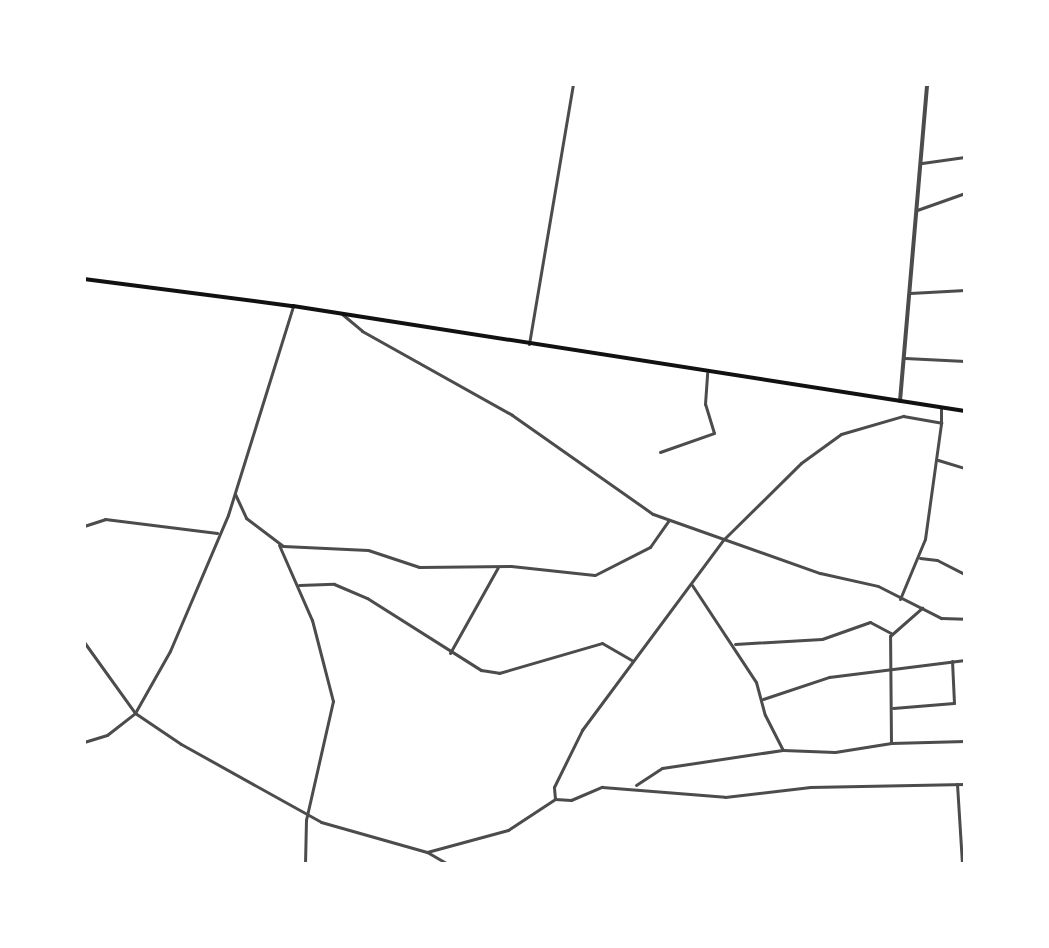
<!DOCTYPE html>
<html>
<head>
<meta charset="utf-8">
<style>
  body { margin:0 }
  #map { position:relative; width:1049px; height:948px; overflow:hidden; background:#fff; font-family:Mulish,sans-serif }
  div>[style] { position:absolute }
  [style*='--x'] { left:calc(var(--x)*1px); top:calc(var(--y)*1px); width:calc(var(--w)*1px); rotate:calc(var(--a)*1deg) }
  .minor>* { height:3px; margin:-1.5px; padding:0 1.5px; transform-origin:1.5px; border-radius:1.5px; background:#4c4c4c }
  .tertiary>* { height:4px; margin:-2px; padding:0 2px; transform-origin:2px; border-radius:2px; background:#4c4c4c }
  .secondary>* { height:4px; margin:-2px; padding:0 2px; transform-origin:2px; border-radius:2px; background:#111 }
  span { translate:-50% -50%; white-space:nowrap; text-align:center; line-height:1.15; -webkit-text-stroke:8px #fff; paint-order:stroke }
  .frame { position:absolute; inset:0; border:86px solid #fff; pointer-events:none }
</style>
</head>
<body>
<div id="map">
  <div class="minor">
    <div style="--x:922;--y:163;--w:43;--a:-7.9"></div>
    <div style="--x:917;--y:210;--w:51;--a:-19.5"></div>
    <div style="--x:910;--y:293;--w:55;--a:-3.1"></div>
    <div style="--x:342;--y:314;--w:26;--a:40"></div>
    <div style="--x:362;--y:331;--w:172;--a:29.2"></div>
    <div style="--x:512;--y:415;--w:172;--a:35.1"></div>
    <div style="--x:653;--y:514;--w:177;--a:19.5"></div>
    <div style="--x:820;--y:573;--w:59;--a:12.6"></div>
    <div style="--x:878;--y:586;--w:71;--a:26.9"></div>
    <div style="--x:941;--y:618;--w:24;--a:2"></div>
    <div style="--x:529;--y:344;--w:264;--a:-80.4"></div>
    <div style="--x:905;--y:358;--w:60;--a:2.9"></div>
    <div style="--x:660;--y:452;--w:57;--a:-19.4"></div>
    <div style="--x:714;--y:433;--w:30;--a:-107"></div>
    <div style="--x:705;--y:404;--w:31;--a:-86"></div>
    <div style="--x:938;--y:460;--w:28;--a:17"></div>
    <div style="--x:235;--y:494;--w:26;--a:65"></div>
    <div style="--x:246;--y:518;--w:46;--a:37.1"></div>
    <div style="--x:283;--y:546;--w:85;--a:2.7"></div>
    <div style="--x:368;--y:550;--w:54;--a:18.4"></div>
    <div style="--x:419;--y:567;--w:92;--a:-0.6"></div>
    <div style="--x:511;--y:566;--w:84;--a:6.1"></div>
    <div style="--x:595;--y:575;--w:62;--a:-27"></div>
    <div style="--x:650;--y:547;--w:32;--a:-55"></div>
    <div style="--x:84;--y:526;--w:22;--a:-18"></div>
    <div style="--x:105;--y:519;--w:113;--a:7.1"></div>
    <div style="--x:279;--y:545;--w:82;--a:66.3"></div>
    <div style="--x:312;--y:620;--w:84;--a:75.5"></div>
    <div style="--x:333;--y:701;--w:122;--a:102.8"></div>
    <div style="--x:306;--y:820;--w:44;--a:91.3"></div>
    <div style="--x:920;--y:558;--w:17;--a:7"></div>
    <div style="--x:937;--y:560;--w:31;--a:27"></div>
    <div style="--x:299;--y:585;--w:35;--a:-2"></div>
    <div style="--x:334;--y:584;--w:36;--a:23"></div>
    <div style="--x:367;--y:598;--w:135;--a:32.3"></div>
    <div style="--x:481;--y:670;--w:18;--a:9"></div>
    <div style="--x:499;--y:673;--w:107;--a:-16.2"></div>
    <div style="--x:602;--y:643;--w:34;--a:30"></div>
    <div style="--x:692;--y:585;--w:116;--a:56.6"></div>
    <div style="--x:756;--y:682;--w:34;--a:75"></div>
    <div style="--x:765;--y:715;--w:39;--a:63"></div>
    <div style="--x:900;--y:599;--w:65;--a:-67.4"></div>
    <div style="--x:925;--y:539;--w:117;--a:-82.1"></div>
    <div style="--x:84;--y:642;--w:87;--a:54.3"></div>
    <div style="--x:135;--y:713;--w:55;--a:34"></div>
    <div style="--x:181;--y:744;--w:160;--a:29.1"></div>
    <div style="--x:321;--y:822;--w:110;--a:15.8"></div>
    <div style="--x:427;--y:852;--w:24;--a:30"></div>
    <div style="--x:735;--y:644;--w:87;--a:-3.3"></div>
    <div style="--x:822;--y:639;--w:51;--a:-19.5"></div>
    <div style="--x:870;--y:622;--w:24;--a:28"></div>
    <div style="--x:450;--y:653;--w:98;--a:-60.8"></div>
    <div style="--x:763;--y:699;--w:70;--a:-18.4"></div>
    <div style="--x:829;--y:677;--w:137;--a:-7.1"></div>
    <div style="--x:893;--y:708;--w:61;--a:-4.7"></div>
    <div style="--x:954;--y:703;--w:42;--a:-92.7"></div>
    <div style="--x:84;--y:742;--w:24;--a:-17"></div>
    <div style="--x:107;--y:735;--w:36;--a:-38"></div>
    <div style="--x:135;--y:713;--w:71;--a:-60.6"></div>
    <div style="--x:170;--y:651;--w:148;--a:-66.9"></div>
    <div style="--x:228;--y:515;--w:219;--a:-72.7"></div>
    <div style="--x:891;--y:743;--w:107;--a:-90.5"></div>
    <div style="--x:890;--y:636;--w:43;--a:-41.2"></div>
    <div style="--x:957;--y:784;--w:80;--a:86.4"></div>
    <div style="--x:636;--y:785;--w:31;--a:-33"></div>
    <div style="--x:662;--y:768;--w:122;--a:-8.5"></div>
    <div style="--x:783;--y:750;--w:52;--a:2.2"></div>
    <div style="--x:835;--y:752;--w:57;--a:-9.1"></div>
    <div style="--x:891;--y:743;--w:74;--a:-1.5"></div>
    <div style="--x:555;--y:799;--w:12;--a:-95"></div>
    <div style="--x:554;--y:787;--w:64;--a:-63.8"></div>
    <div style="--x:582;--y:730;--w:238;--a:-53.4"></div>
    <div style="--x:724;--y:539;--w:108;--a:-44.6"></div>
    <div style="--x:801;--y:463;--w:49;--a:-35.9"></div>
    <div style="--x:841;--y:434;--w:65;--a:-16.2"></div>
    <div style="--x:903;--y:416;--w:39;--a:10"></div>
    <div style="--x:941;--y:423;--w:15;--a:-90"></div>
    <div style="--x:427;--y:852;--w:84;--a:-15.2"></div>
    <div style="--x:508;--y:830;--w:56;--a:-33.4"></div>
    <div style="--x:555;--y:799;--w:16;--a:4"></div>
    <div style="--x:571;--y:800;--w:34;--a:-23"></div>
    <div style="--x:602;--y:787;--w:123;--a:4.6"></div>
    <div style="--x:725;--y:797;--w:86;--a:-6.7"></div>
    <div style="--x:810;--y:787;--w:155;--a:-1.1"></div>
  </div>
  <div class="tertiary">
    <div style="--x:900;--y:401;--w:318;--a:-85.1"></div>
  </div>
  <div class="secondary">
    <div style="--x:84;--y:279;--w:211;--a:7.4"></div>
    <div style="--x:293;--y:306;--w:680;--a:8.88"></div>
  </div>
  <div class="frame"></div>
</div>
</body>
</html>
